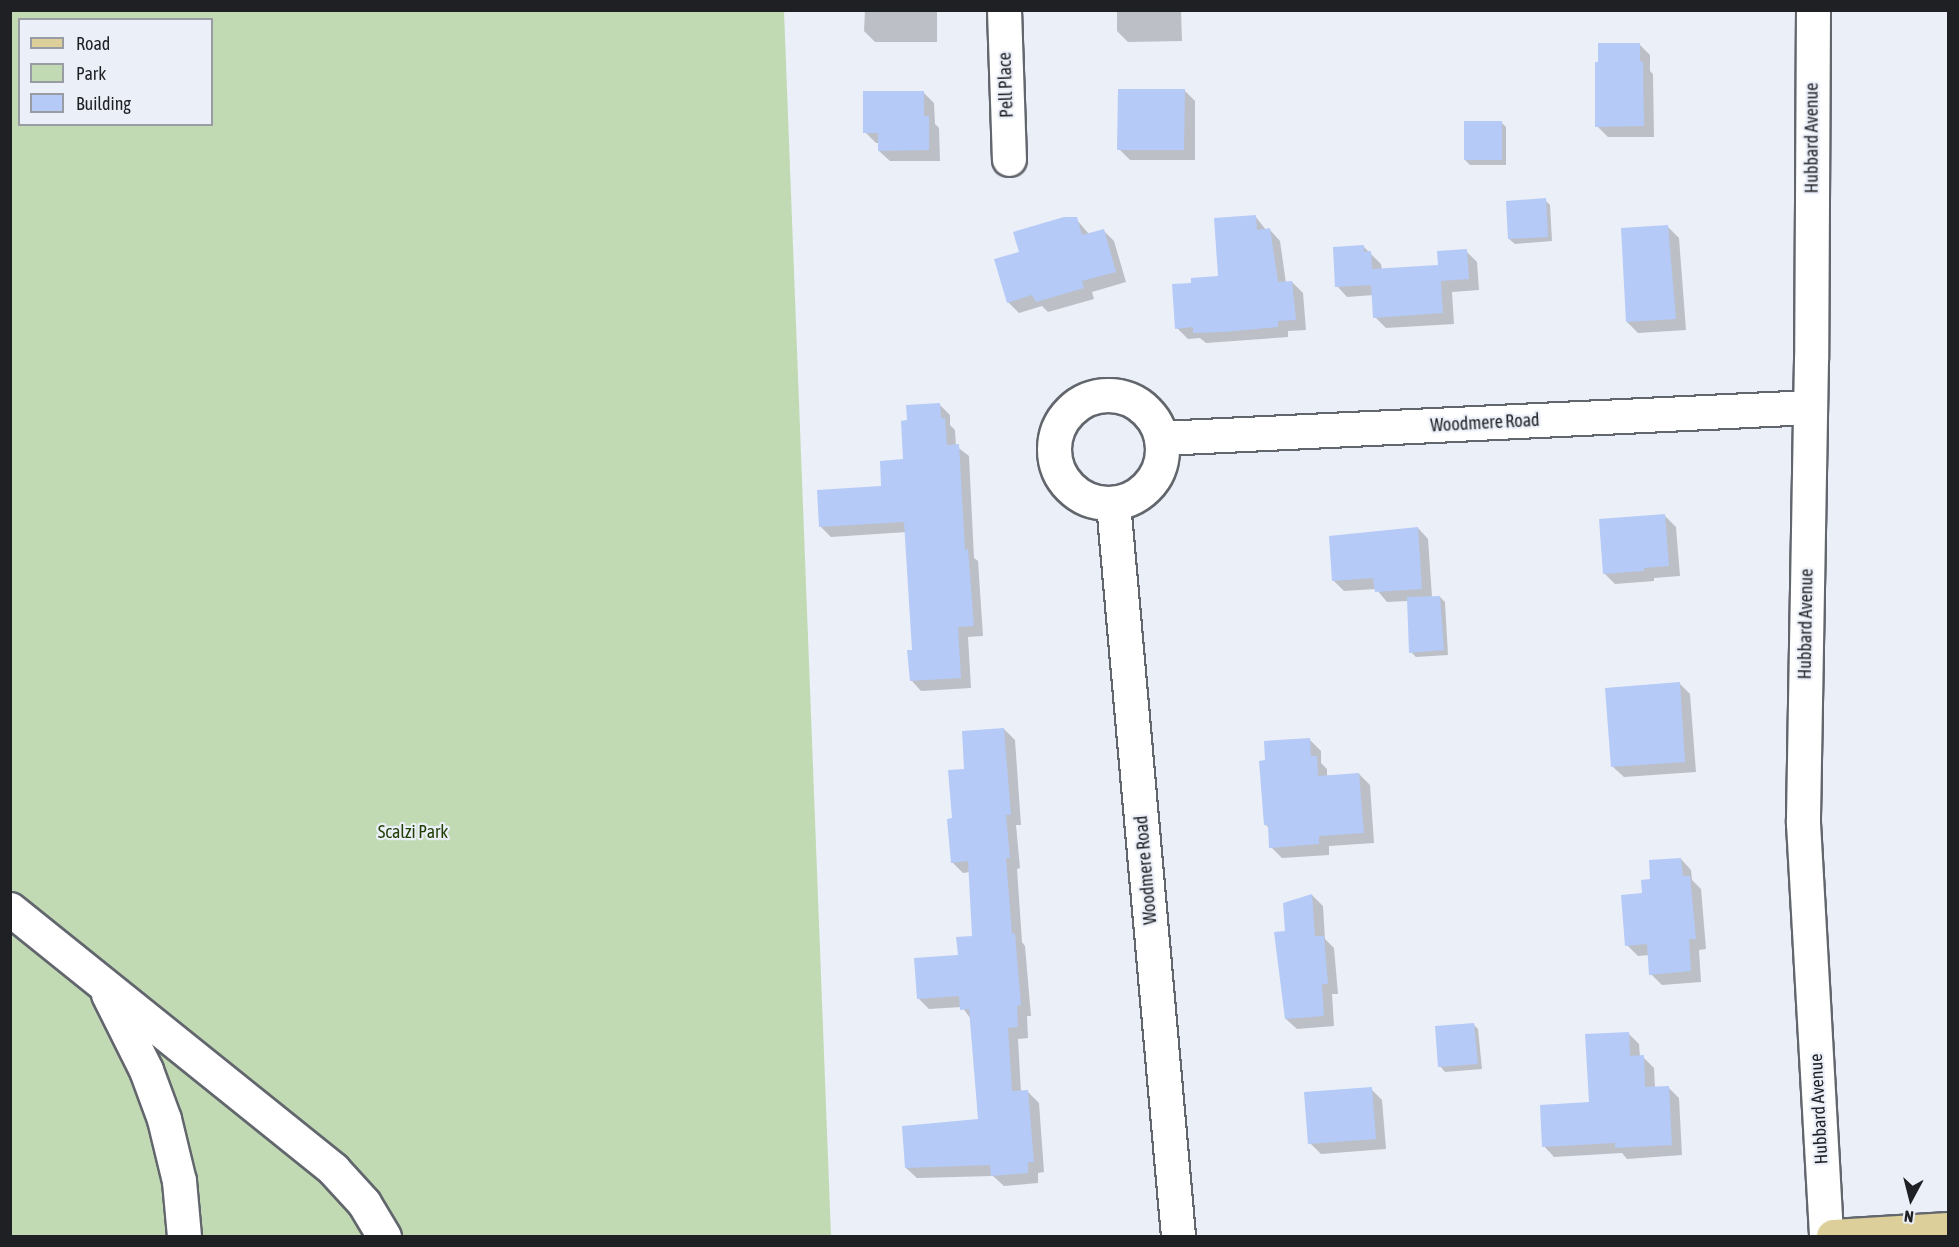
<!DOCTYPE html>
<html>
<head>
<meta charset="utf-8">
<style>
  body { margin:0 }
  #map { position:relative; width:1959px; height:1247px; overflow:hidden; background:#ebeff8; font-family:"Asap Condensed",sans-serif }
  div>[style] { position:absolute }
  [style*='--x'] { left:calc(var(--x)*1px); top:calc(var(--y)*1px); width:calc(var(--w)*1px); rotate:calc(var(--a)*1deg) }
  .green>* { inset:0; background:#c1dab4 }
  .shadow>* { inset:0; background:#0003 }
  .building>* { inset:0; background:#b5caf7 }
  .roads { filter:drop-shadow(2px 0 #62666d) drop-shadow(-2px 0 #62666d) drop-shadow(0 2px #62666d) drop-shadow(0 -2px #62666d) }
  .minor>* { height:33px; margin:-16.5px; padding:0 16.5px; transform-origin:16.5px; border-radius:16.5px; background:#fff }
  .minor>.ring { margin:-16.5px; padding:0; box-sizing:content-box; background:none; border:33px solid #fff; border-radius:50% }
  .major>* { height:33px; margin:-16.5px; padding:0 16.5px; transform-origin:16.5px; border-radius:16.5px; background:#ddcf99 }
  span { translate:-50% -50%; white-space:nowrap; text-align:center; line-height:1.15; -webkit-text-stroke:4.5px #ebeff8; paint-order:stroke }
  .street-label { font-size:18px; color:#1f2023 }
  .park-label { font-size:18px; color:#1e3e03 }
  .frame { position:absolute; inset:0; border:12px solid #1f2023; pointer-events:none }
  .legend { position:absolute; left:18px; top:18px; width:195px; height:108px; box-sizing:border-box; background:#ebeff8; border:2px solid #999ca3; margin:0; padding:8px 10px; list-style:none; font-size:18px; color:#1f2023 }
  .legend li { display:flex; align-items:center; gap:12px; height:30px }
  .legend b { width:30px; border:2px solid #999ca3 }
  .north { position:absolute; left:1881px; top:1169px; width:60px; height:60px; -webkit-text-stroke:4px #ebeff8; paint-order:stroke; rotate:187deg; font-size:16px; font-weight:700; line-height:24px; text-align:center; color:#1f2023 }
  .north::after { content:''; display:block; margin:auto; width:21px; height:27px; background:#1f2023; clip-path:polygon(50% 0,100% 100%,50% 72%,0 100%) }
</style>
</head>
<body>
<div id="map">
  <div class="green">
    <div style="clip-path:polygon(evenodd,10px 11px,784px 11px,831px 1236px,11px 1236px,10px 11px,20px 20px,212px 20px,212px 124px,20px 124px,20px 20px)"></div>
  </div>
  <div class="shadow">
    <div style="clip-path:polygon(865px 10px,937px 10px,937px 42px,875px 42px,864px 31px)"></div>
    <div style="clip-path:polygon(1117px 10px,1181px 10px,1182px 41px,1128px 42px,1117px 31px)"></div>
    <div style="clip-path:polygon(1639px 44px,1650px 55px,1650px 71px,1653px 74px,1654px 137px,1608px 137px,1597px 126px)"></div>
    <div style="clip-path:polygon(1184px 90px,1195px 101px,1195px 160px,1130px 160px,1119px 149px)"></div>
    <div style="clip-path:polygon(923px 92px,934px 103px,935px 124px,939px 128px,940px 161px,890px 161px,879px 151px,879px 143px,876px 143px,865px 132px)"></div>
    <div style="clip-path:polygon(1501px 122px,1506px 127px,1506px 165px,1470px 165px,1465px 160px)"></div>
    <div style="clip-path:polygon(1545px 200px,1550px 205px,1552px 241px,1515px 244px,1509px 239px)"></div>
    <div style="clip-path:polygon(1255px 216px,1266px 230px,1270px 230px,1280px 241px,1286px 283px,1292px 282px,1303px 293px,1306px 330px,1288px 331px,1288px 337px,1206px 343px,1200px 338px,1188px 339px,1177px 328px,1193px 284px,1220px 277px)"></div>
    <div style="clip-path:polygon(1076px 219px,1089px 234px,1103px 230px,1114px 241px,1126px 282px,1092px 292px,1094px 299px,1048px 312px,1042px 306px,1019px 313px,1008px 302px,1021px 253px)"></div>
    <div style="clip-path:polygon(1668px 227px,1679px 238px,1686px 330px,1638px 333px,1627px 322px)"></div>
    <div style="clip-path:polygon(1363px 246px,1381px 264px,1382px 270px,1439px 266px,1466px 251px,1477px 262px,1479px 290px,1452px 292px,1454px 324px,1386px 328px,1375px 317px,1374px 295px,1347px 297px,1337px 286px)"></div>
    <div style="clip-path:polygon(940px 405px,950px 415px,950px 425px,955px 430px,956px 446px,969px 456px,974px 558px,978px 561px,983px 636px,968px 637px,971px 688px,921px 691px,911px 680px,914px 651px,907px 532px,831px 537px,821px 527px,883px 487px,905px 460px)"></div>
    <div style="clip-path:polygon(1665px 516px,1676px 527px,1680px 576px,1654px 578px,1654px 581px,1615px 584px,1604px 573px)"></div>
    <div style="clip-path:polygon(1418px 528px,1428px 539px,1432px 597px,1440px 597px,1445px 602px,1448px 655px,1416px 657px,1411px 652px,1408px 601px,1387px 602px,1376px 589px,1344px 591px,1333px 580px)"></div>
    <div style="clip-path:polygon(1679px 683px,1690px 694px,1696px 772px,1624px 777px,1613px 767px)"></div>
    <div style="clip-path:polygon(1004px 729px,1015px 740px,1021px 825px,1016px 825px,1020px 868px,1017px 869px,1022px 942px,1025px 946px,1031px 1016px,1027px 1016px,1028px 1038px,1018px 1039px,1021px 1092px,1028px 1092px,1039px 1103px,1044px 1172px,1038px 1173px,1038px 1183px,1004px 1186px,993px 1176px,917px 1178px,906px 1168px,980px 1120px,971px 1019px,962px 1007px,929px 1009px,919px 999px,974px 938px,970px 872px,963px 873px,952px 862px,953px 819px,966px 770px)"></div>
    <div style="clip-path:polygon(1310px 740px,1321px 751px,1321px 763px,1327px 769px,1327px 776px,1359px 774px,1370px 785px,1374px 843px,1329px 846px,1329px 855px,1282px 858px,1271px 847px,1270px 829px,1265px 824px)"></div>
    <div style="clip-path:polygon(1681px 859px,1691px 870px,1692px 880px,1701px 889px,1706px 949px,1699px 950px,1701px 982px,1662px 985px,1651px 974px,1649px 955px,1638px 956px,1627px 945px,1644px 895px,1652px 880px)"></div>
    <div style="clip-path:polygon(1312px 895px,1323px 906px,1325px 939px,1334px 948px,1338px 994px,1332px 994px,1334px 1026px,1297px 1029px,1286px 1019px,1287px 933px)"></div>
    <div style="clip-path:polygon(1473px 1024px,1478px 1029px,1482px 1069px,1445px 1072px,1440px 1066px)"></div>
    <div style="clip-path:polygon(1628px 1033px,1639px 1044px,1640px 1057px,1643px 1057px,1654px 1068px,1655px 1088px,1668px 1087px,1679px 1098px,1682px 1155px,1627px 1159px,1622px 1153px,1554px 1157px,1544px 1146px,1590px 1104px)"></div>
    <div style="clip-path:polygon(1371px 1089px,1382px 1100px,1386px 1149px,1321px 1154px,1310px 1143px)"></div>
  </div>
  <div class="building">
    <div style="clip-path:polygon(1598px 43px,1640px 43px,1640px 62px,1643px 61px,1644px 126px,1595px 127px,1595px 62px,1598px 62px)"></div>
    <div style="clip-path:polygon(1118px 89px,1185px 89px,1184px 150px,1117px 150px)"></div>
    <div style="clip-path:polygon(863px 91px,924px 91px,924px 116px,929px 116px,929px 150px,878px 151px,878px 133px,863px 133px)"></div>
    <div style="clip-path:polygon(1464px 121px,1502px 121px,1502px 160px,1464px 160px)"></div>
    <div style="clip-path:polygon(1546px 198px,1548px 237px,1508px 239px,1506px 201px)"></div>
    <div style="clip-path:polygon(1256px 215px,1257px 230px,1270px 228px,1278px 282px,1292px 281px,1296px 320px,1278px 321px,1278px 327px,1225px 332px,1193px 333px,1193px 327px,1175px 329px,1172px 284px,1191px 283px,1191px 278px,1218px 276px,1214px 218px)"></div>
    <div style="clip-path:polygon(1064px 217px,1077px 217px,1082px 235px,1104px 229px,1116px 272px,1082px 281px,1084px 288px,1036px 302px,1032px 295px,1007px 303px,994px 259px,1019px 252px,1013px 232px)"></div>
    <div style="clip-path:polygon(1668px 225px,1676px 319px,1626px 322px,1621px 228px)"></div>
    <div style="clip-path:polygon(1364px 245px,1364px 252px,1371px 251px,1372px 269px,1438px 265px,1437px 251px,1467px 249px,1469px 279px,1441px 281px,1443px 313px,1373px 318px,1371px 285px,1335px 287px,1333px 247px)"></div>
    <div style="clip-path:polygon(940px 403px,941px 418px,945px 418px,947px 445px,959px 444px,965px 550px,968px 549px,974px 626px,958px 627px,961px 678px,910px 681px,907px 650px,912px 650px,904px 522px,819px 527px,817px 490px,881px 486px,880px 461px,903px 459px,901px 421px,907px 420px,906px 405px)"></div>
    <div style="clip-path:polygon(1665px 514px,1669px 566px,1644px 568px,1644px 571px,1603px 574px,1599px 519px)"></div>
    <div style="clip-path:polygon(1418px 527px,1422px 589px,1375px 592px,1373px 578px,1332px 581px,1329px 536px)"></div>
    <div style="clip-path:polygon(1440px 596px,1444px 650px,1409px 653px,1407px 597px)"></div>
    <div style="clip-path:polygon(1680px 682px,1685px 762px,1611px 767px,1605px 688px)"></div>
    <div style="clip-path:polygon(1004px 728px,1011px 815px,1006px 815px,1010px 858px,1006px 858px,1012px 934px,1015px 933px,1021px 1005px,1017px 1006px,1018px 1027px,1008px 1028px,1012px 1091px,1028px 1090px,1034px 1162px,1028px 1162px,1028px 1173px,991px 1176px,990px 1165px,905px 1168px,902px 1126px,978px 1119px,969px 1009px,960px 1010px,959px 996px,917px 999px,914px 958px,958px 955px,956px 937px,972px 936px,968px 861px,951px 863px,947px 819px,952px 818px,948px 770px,964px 769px,962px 731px)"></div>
    <div style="clip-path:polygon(1310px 738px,1311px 756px,1317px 756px,1318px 776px,1359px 773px,1364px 833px,1319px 836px,1319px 844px,1269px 848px,1268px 825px,1264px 825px,1259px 761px,1265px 760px,1264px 741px)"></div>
    <div style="clip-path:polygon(1681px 858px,1683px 876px,1690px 876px,1696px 939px,1689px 939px,1691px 971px,1649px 975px,1647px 944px,1625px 946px,1621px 895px,1642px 893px,1641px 880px,1650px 879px,1649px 860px)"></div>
    <div style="clip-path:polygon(1312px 894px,1315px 936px,1324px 936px,1328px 984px,1322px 984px,1324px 1016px,1285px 1019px,1274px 932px,1285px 931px,1283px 903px)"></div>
    <div style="clip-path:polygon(1474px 1023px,1478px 1064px,1438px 1067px,1435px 1026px)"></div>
    <div style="clip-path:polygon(1629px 1032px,1630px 1056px,1644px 1055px,1645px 1087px,1669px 1086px,1672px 1145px,1615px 1148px,1615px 1143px,1542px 1147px,1540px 1105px,1589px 1102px,1585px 1034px)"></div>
    <div style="clip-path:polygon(1372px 1087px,1376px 1139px,1308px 1144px,1304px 1092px)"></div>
  </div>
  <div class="roads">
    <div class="minor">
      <div style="--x:1004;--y:10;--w:149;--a:88.1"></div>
      <div style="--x:1813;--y:10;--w:349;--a:90.3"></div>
      <div style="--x:1811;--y:359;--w:464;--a:91"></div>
      <div style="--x:1803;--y:823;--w:414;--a:86.8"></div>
      <div class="ring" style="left:1054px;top:395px;width:75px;height:75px"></div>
      <div style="--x:1161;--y:438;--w:650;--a:-2.73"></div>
      <div style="--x:1113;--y:503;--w:736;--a:84.93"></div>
      <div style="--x:10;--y:909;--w:415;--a:38.8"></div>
      <div style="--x:333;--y:1169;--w:46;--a:47.6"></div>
      <div style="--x:364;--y:1203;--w:39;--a:59"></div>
      <div style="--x:108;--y:994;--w:85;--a:63.4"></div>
      <div style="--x:146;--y:1070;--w:52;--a:69.8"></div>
      <div style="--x:164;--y:1119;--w:64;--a:76.4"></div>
      <div style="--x:179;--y:1181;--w:55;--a:84.8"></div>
    </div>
    <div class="major">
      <div style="--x:1833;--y:1236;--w:115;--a:-3.5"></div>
    </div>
  </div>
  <div class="street-label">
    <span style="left:1006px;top:85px;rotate:-92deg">Pell Place</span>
    <span style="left:1812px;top:138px;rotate:-90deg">Hubbard Avenue</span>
    <span style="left:1485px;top:423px;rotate:-3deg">Woodmere Road</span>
    <span style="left:1806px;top:624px;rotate:-89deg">Hubbard Avenue</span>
    <span style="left:1146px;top:870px;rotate:-95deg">Woodmere Road</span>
    <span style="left:1819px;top:1109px;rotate:-93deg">Hubbard Avenue</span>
  </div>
  <div class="park-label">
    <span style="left:413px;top:832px">Scalzi Park</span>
  </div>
  <div class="frame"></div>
  <ul class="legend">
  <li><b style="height:8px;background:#ddcf99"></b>Road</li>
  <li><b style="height:16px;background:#c1dab4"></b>Park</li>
  <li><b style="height:16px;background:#b5caf7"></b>Building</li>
  </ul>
  <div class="north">N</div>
</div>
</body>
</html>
